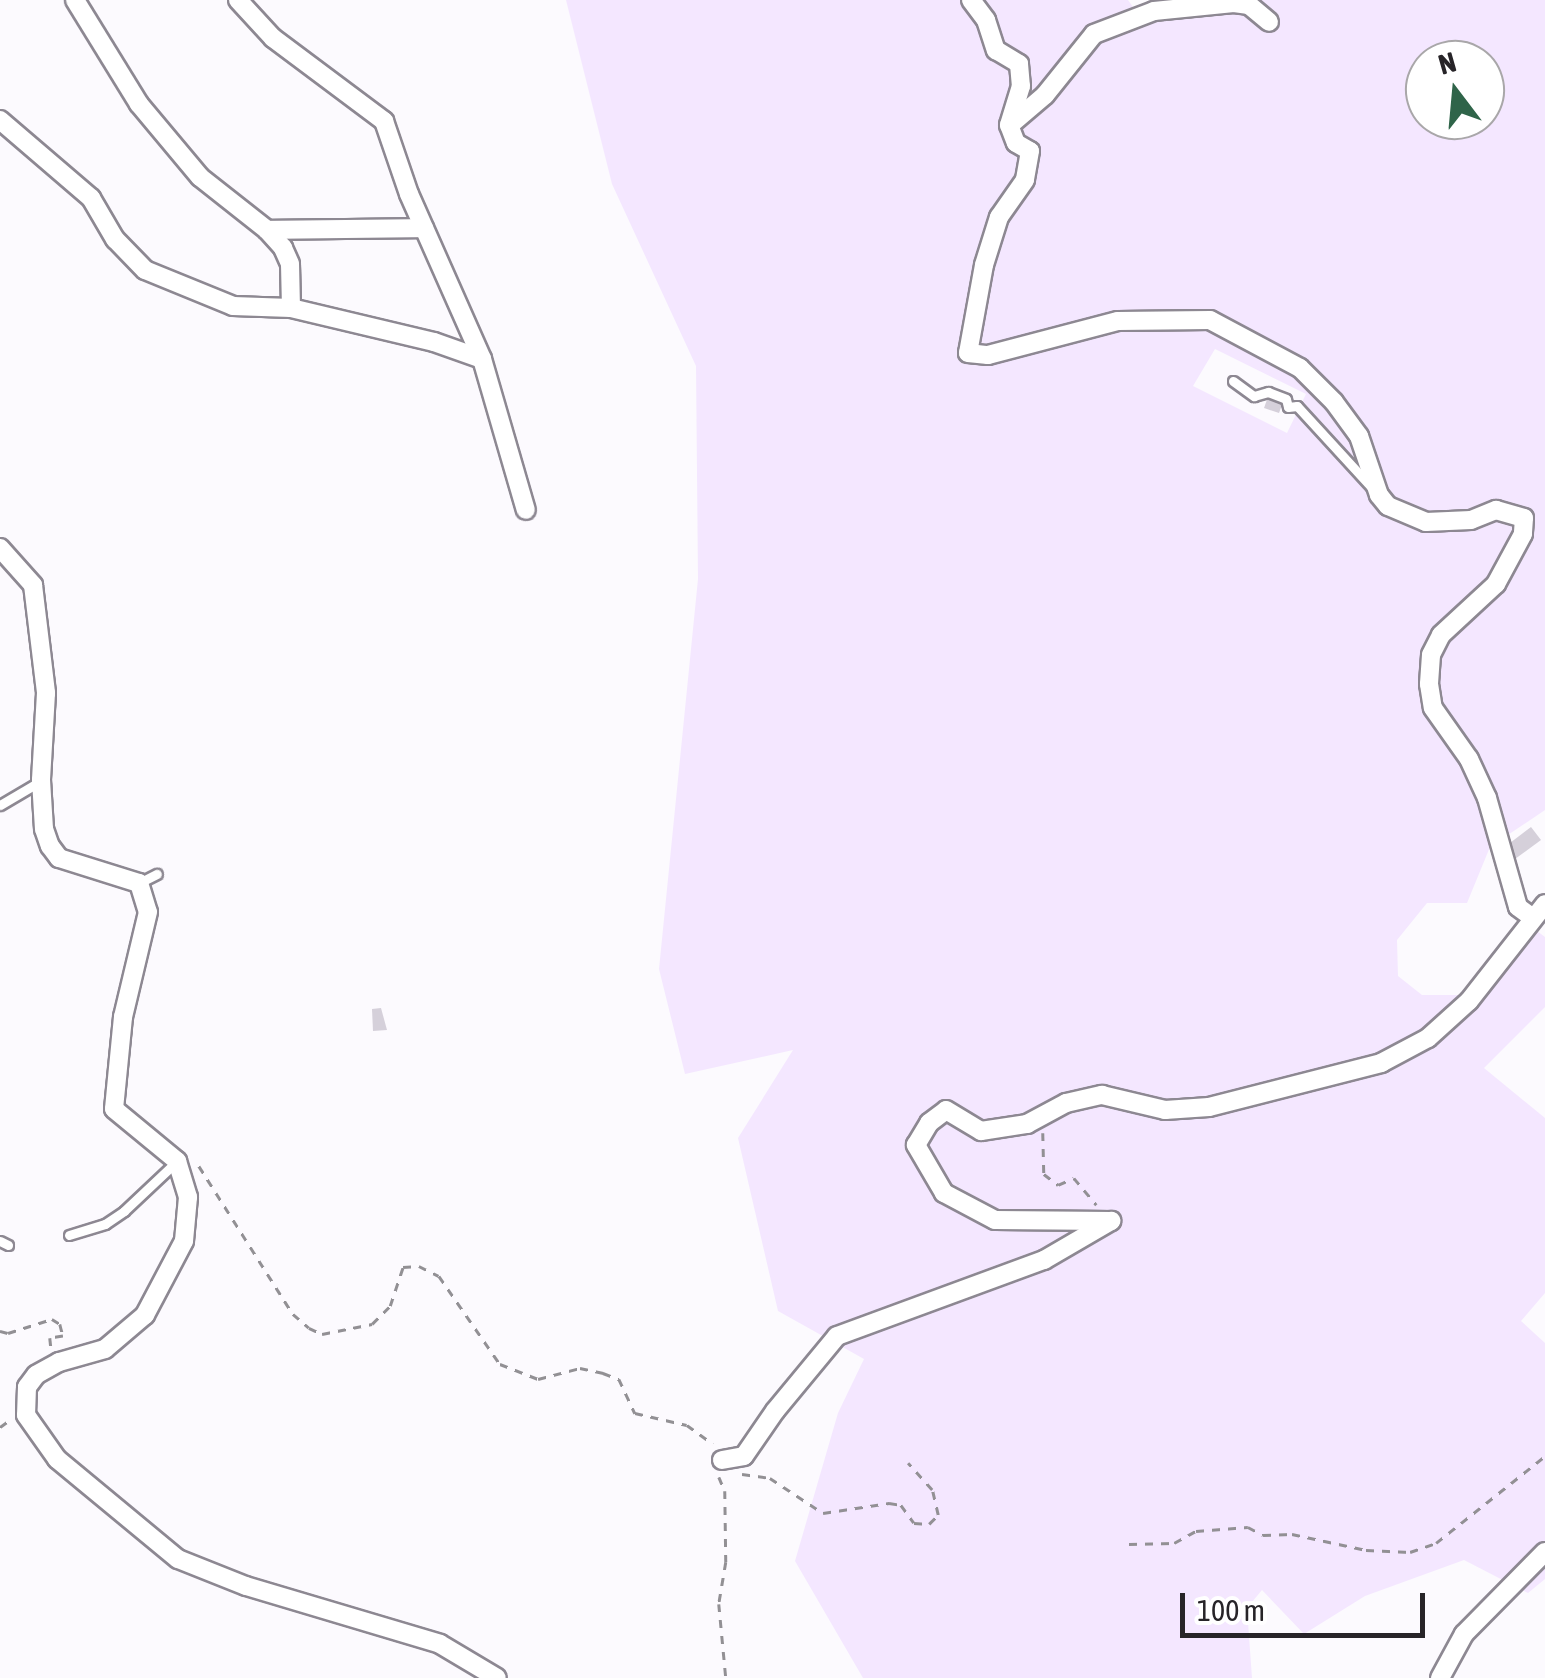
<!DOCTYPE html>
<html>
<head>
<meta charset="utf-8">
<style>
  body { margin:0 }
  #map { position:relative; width:1545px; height:1678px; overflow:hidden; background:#fcfafe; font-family:"Asap Condensed",sans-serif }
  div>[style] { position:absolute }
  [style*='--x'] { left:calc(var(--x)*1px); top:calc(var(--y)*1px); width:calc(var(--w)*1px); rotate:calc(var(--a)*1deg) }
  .green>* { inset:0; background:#f4e7ff }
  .building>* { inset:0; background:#d5d0da }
  .path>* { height:2.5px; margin-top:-1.25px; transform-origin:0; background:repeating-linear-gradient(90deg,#929094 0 8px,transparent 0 16px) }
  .roads { filter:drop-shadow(2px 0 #8d8892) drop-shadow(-2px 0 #8d8892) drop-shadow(0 2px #8d8892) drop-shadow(0 -2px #8d8892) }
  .service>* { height:9px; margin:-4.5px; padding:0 4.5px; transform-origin:4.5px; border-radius:4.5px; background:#fff }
  .minor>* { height:18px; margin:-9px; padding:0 9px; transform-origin:9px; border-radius:9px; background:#fff }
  span { translate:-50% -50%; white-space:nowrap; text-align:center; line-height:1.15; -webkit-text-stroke:8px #fff; paint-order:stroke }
  .north { position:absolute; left:1405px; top:40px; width:100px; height:100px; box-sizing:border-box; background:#fff; border:2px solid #a9a7a9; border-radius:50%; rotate:344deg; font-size:28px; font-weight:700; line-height:40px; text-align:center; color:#272428 }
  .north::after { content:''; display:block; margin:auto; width:35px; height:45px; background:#2f6449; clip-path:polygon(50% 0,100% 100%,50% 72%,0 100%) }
  .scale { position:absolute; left:1180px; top:1593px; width:245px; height:45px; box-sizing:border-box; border:5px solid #272428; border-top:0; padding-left:12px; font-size:30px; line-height:35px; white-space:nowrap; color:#272428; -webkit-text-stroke:8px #fff; paint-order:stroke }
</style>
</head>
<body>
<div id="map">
  <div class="green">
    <div style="clip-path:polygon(evenodd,566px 0,1128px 0,1138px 14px,1155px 16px,1170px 0,1545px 0,1545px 810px,1490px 847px,1467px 903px,1427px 903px,1397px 940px,1398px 976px,1422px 995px,1464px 995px,1469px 1015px,1533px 928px,1545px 937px,1545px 1007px,1484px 1068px,1545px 1118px,1545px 1293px,1521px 1321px,1545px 1343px,1545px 1579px,1528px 1593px,1464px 1560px,1365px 1596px,1304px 1634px,1262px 1590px,1247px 1608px,1252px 1678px,863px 1678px,795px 1561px,838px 1413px,864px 1359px,778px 1311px,738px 1138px,793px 1050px,685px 1074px,659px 969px,698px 579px,696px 366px,612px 184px,566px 0,1425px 60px,1485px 60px,1485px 120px,1425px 120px,1425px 60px,566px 0,1215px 349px,1306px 394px,1287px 433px,1193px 386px,1215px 349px)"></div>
  </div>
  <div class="building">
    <div style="clip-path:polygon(1268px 397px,1283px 402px,1279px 413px,1264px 408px)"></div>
    <div style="clip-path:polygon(1531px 827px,1541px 840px,1515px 859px,1506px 846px)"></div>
    <div style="clip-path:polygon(381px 1008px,387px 1030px,373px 1031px,372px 1009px)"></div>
  </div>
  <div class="path">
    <div style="--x:1043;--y:1133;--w:41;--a:88.6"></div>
    <div style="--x:1044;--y:1174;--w:18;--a:38"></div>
    <div style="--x:1058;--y:1185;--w:17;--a:-24"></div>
    <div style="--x:1074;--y:1178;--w:35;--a:50"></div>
    <div style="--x:199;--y:1166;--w:175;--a:57.6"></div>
    <div style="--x:293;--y:1314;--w:21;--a:41"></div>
    <div style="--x:309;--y:1328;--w:14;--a:25"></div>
    <div style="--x:322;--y:1334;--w:51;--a:-11.3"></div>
    <div style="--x:372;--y:1324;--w:25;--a:-45"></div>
    <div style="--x:390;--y:1306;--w:41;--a:-71.6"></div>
    <div style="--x:403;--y:1267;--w:16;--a:-4"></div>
    <div style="--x:419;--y:1266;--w:22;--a:27"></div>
    <div style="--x:439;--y:1276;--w:107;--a:55.3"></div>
    <div style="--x:500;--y:1364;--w:41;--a:21.5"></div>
    <div style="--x:538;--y:1379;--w:43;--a:-14.7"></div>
    <div style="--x:580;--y:1368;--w:24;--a:12"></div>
    <div style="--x:603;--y:1373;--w:17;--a:21"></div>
    <div style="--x:619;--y:1379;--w:38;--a:65"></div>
    <div style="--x:635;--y:1413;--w:53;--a:13"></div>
    <div style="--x:687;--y:1425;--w:32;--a:36"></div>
    <div style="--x:0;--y:1331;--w:8;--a:14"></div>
    <div style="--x:8;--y:1333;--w:46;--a:-17.7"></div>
    <div style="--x:52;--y:1319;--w:9;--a:32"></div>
    <div style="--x:60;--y:1324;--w:12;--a:76"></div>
    <div style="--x:63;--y:1336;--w:13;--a:171"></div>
    <div style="--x:50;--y:1338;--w:9;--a:84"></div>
    <div style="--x:0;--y:1427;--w:14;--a:-36"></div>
    <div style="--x:742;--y:1474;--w:28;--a:8"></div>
    <div style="--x:770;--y:1478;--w:64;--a:33.4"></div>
    <div style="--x:823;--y:1513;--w:67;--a:-8.6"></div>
    <div style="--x:889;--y:1503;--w:12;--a:9"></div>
    <div style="--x:901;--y:1505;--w:22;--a:54"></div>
    <div style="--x:914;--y:1523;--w:15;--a:4"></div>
    <div style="--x:929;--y:1524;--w:13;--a:-45"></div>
    <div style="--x:938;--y:1515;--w:26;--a:-103"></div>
    <div style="--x:932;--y:1490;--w:36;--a:-132"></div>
    <div style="--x:719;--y:1477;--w:15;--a:67"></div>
    <div style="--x:725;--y:1491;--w:71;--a:89.2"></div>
    <div style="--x:726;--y:1562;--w:43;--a:99.5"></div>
    <div style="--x:719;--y:1604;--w:74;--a:84.6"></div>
    <div style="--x:1129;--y:1544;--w:45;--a:-1.3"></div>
    <div style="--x:1174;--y:1543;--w:25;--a:-29"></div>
    <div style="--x:1196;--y:1531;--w:52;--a:-4.4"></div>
    <div style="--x:1248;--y:1527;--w:17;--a:28"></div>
    <div style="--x:1263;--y:1535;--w:29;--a:-2"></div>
    <div style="--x:1292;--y:1534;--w:76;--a:12.2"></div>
    <div style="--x:1366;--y:1550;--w:44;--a:2.6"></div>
    <div style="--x:1410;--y:1552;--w:28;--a:-19"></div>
    <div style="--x:1436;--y:1543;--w:139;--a:-38.6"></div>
  </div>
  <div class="roads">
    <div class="service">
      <div style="--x:1233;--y:381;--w:26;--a:36"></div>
      <div style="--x:1254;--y:396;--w:15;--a:-16"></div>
      <div style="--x:1268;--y:392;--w:19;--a:21"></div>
      <div style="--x:1286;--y:399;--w:8;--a:76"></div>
      <div style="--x:1288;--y:407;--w:9;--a:-6"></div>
      <div style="--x:1297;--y:406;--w:113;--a:47.5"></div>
      <div style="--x:0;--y:805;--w:45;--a:-30.5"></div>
      <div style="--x:139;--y:883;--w:20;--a:-27"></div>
      <div style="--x:69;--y:1235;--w:38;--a:-17"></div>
      <div style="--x:105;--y:1224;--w:23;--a:-34"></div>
      <div style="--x:124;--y:1211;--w:73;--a:-43.3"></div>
      <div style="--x:0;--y:1241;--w:9;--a:27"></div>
    </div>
    <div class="minor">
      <div style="--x:75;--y:0;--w:122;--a:58.4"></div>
      <div style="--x:139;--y:104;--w:95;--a:50.1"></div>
      <div style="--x:200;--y:177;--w:85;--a:38.3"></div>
      <div style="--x:267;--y:230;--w:24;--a:48"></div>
      <div style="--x:283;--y:248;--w:17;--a:66"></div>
      <div style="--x:290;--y:264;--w:44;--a:88.7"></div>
      <div style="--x:291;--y:308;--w:147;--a:13.4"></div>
      <div style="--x:434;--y:342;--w:51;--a:19.5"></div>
      <div style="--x:482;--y:359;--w:157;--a:73.8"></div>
      <div style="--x:238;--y:0;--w:52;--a:47.4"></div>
      <div style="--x:273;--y:38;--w:139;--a:36.8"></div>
      <div style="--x:384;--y:121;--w:77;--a:71.1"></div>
      <div style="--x:409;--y:194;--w:180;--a:66.1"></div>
      <div style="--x:971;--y:0;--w:25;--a:53"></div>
      <div style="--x:986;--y:20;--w:32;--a:72"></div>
      <div style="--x:996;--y:50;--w:27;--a:31"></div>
      <div style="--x:1019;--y:64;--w:22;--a:85"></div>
      <div style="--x:1021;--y:86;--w:41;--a:107.1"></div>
      <div style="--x:1009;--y:125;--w:19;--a:69"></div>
      <div style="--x:1016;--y:143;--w:16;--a:30"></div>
      <div style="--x:1030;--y:151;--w:29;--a:100"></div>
      <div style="--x:1025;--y:180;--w:45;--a:125.1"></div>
      <div style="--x:999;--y:217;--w:50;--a:107.4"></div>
      <div style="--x:984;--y:265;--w:89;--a:100.3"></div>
      <div style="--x:968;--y:353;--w:20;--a:6"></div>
      <div style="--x:988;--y:355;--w:134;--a:-14.7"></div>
      <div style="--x:1118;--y:321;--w:92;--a:-0.6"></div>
      <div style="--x:1210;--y:320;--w:102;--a:28.1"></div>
      <div style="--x:1300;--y:368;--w:48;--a:45"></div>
      <div style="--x:1334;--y:402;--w:42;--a:53.7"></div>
      <div style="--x:1359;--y:436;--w:62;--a:71.3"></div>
      <div style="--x:1379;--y:495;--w:14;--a:51"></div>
      <div style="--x:1388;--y:506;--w:41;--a:22.8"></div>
      <div style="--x:1426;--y:522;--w:45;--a:-2.5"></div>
      <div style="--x:1471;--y:520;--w:27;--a:-22"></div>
      <div style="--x:1496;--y:510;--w:29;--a:16"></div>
      <div style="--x:1524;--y:518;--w:16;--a:94"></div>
      <div style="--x:1523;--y:534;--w:57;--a:118.4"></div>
      <div style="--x:1496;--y:584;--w:75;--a:137.2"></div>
      <div style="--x:1441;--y:635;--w:22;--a:117"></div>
      <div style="--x:1431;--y:655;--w:29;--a:94"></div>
      <div style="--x:1429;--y:684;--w:24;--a:81"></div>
      <div style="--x:1433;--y:708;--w:62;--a:54.8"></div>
      <div style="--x:1469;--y:759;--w:43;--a:65.2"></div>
      <div style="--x:1487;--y:798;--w:113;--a:74.1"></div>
      <div style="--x:1518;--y:907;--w:19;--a:36"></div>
      <div style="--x:0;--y:120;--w:120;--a:40.6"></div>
      <div style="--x:91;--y:198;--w:48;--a:59.7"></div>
      <div style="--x:115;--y:239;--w:43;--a:45.9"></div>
      <div style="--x:145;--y:270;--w:95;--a:22.2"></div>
      <div style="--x:233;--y:306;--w:58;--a:2"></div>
      <div style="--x:1010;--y:125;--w:46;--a:-40.6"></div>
      <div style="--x:1045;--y:95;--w:78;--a:-51.2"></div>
      <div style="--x:1094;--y:34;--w:64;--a:-21"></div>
      <div style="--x:1154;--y:11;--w:80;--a:-5.7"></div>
      <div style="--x:1234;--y:3;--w:15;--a:8"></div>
      <div style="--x:1249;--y:5;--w:26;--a:40"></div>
      <div style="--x:267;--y:230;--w:157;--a:-0.7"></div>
      <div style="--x:0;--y:548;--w:50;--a:48.3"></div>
      <div style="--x:33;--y:585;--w:109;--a:83.1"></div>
      <div style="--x:46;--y:693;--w:87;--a:93.3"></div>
      <div style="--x:41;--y:780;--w:49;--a:86.5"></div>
      <div style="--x:44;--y:829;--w:18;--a:71"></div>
      <div style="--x:50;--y:846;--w:15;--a:53"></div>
      <div style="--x:59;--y:858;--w:84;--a:17.4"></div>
      <div style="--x:139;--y:883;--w:30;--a:73"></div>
      <div style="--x:148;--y:912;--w:108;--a:103.4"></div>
      <div style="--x:123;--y:1017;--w:92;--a:95.6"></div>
      <div style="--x:114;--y:1109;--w:82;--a:39.5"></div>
      <div style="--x:177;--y:1161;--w:38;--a:73"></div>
      <div style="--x:188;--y:1197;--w:44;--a:95.2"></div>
      <div style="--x:184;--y:1241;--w:84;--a:117.8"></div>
      <div style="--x:145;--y:1315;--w:52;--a:139.6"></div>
      <div style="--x:105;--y:1349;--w:48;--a:164.2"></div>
      <div style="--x:59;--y:1362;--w:26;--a:151"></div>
      <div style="--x:36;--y:1375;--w:15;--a:127"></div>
      <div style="--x:27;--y:1387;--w:28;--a:92"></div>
      <div style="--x:26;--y:1415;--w:54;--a:54.8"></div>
      <div style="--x:57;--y:1459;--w:157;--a:39.6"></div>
      <div style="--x:178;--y:1559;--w:73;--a:21.7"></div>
      <div style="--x:246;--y:1586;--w:202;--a:16.6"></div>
      <div style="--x:440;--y:1644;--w:66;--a:30.8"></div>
      <div style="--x:722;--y:1460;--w:22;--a:-10"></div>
      <div style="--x:744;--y:1456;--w:55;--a:-55.4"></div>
      <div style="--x:775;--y:1411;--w:97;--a:-50.4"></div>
      <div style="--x:837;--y:1336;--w:221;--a:-20.2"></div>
      <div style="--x:1044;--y:1260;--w:78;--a:-30.2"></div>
      <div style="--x:1111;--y:1221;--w:116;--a:-179.5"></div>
      <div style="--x:995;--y:1220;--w:58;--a:-152.1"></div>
      <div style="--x:944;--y:1193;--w:56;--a:-120.3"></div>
      <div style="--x:916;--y:1145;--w:26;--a:-59"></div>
      <div style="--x:929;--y:1123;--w:21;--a:-37"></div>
      <div style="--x:946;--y:1110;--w:41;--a:31"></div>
      <div style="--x:981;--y:1131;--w:47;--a:-8.7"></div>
      <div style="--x:1027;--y:1124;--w:44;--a:-28.3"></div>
      <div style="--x:1066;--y:1103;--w:37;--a:-13"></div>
      <div style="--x:1102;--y:1095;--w:65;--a:13.4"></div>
      <div style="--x:1165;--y:1110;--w:44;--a:-3.9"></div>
      <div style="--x:1209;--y:1107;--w:178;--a:-14.3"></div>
      <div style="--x:1381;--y:1063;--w:53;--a:-28"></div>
      <div style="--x:1428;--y:1038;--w:55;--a:-42.1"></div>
      <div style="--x:1469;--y:1001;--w:123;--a:-51.9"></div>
      <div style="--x:1440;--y:1678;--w:50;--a:-61.4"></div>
      <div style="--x:1464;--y:1634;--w:115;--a:-45.4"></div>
    </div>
  </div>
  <div class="north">N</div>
  <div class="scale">100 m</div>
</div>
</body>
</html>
